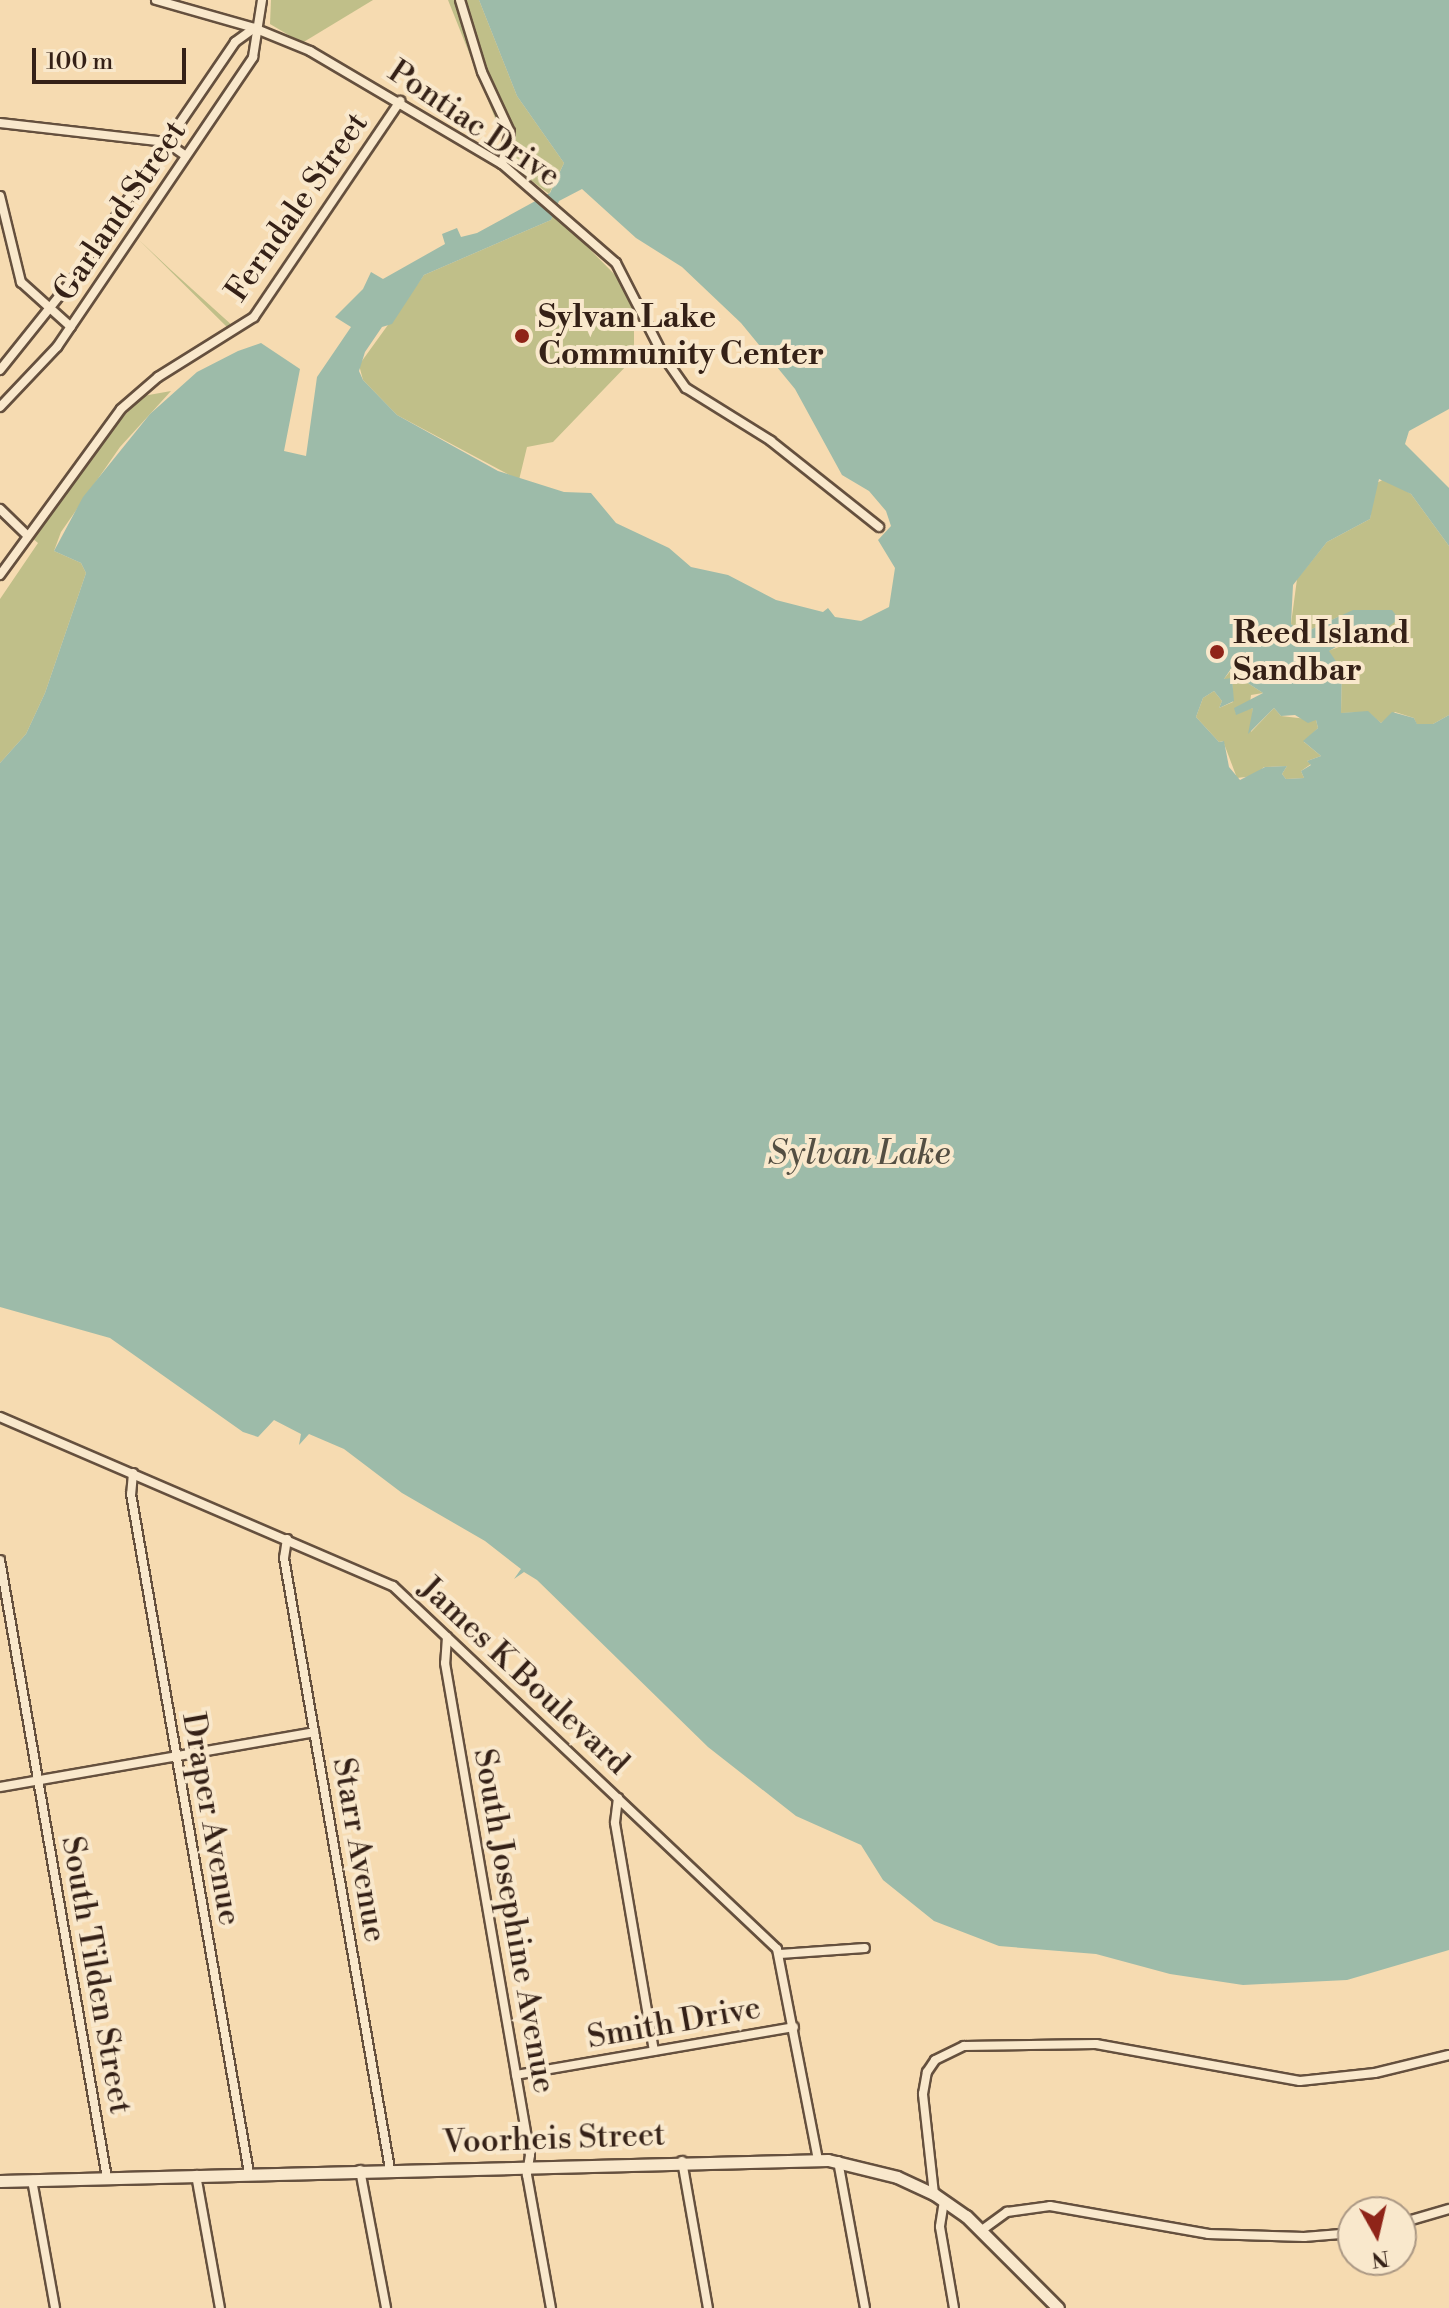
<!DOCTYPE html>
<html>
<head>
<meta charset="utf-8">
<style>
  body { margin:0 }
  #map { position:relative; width:1449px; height:2308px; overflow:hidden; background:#f6dbb1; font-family:"Libre Bodoni",serif }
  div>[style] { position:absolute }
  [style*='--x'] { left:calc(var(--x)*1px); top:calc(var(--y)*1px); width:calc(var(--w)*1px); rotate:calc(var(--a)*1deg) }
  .green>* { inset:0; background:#c0bf89 }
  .water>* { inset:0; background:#9dbba9 }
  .roads { filter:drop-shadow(2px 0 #65503e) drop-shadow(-2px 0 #65503e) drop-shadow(0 2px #65503e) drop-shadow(0 -2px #65503e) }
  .street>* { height:8px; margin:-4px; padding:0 4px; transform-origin:4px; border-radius:4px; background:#f9e8cc }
  .secondary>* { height:11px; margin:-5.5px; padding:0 5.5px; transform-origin:5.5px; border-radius:5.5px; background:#f9e8cc }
  .dots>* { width:22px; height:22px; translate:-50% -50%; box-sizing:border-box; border:4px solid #f9e8cc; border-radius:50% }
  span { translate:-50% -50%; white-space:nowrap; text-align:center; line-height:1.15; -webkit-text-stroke:8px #f9e8cc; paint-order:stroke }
  .street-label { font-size:32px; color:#352117 }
  .poi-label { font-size:32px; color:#352117; font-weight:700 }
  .left { translate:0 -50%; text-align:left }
  .water-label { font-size:34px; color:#544f43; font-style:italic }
  .north { position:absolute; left:1337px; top:2196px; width:80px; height:80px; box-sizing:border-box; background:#f9e8cc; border:2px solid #ab9884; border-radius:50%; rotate:172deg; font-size:22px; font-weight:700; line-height:32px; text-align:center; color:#352117 }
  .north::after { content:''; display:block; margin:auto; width:28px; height:36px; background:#8f2418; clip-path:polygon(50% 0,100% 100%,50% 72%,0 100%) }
  .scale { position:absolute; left:32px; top:48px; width:154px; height:36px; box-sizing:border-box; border:4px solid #352117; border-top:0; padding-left:10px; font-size:24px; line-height:28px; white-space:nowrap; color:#352117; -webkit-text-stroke:6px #f9e8cc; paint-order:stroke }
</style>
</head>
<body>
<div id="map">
  <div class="green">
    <div style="clip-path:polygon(271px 0,373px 0,302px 43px,270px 24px)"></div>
    <div style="clip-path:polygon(448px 0,479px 0,517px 96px,564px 163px,549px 194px,515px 168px)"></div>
    <div style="clip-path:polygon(553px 212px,623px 283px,634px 308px,634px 344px,630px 362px,553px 442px,527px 447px,519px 480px,397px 415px,363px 380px,359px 365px,424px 275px,551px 220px)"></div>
    <div style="clip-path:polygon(138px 239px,171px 270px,234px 327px,230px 330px)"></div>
    <div style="clip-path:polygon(171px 391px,120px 447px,61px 532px,54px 551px,81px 563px,86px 573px,45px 693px,26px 734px,0 763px,0 599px,38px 543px,32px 538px,113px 428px,143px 396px)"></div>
    <div style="clip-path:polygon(1386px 478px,1411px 494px,1449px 546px,1449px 715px,1433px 724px,1417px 725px,1414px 718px,1395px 712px,1381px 723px,1368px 712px,1341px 713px,1342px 670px,1328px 651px,1380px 632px,1398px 618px,1392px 611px,1338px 617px,1303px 633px,1291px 624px,1297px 579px,1327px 542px,1370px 519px,1375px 484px)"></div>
    <div style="clip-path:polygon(1236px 664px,1246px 682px,1263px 693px,1251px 695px,1250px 703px,1235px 713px,1253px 708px,1251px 732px,1274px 708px,1281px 716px,1316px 720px,1318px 728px,1304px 742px,1321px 756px,1307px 761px,1311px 764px,1301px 771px,1304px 778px,1286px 779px,1282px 774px,1287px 766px,1264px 767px,1254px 776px,1237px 778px,1223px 741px,1219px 742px,1196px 717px,1203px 698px,1214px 691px,1222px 701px,1219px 708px,1233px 702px,1232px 679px,1224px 679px)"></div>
  </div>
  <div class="water">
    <div style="clip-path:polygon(evenodd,479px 0,1449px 0,1449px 409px,1409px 431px,1405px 444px,1449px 488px,1449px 546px,1411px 494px,1379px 479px,1370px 519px,1327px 542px,1293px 585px,1291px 624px,1303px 633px,1353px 610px,1392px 610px,1399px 619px,1371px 639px,1353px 637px,1329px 651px,1342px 670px,1341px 713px,1368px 711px,1381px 723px,1392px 712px,1414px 718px,1417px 724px,1433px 724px,1449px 715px,1449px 1950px,1347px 1980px,1243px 1985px,1170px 1974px,1096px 1954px,999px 1946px,934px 1921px,883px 1880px,861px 1845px,796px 1816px,708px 1747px,537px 1580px,524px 1572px,514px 1579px,521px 1569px,485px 1541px,402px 1493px,344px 1449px,309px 1434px,299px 1445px,301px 1434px,274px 1420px,258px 1437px,243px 1432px,110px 1338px,0 1307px,0 763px,26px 734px,45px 693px,86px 573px,81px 563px,54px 551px,83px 497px,150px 414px,197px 372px,238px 351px,261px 343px,300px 369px,284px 451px,306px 456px,317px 377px,351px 327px,335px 317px,363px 289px,371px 272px,383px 279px,445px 244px,442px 234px,457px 228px,461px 237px,477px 233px,550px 193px,564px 163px,517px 96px,479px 0,582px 189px,636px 238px,682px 267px,741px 323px,795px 389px,842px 475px,869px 491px,886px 511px,891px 526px,878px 540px,895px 568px,889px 607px,861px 621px,835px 617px,828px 608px,823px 612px,776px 600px,728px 575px,691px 567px,669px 548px,616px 523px,591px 493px,564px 492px,498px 471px,397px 415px,363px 380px,359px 371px,365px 352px,382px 327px,392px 324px,424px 275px,551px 220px,559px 201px,582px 189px,479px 0,1235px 663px,1246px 682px,1263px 693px,1234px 708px,1236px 715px,1253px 708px,1248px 734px,1274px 708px,1281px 716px,1295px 715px,1308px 723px,1316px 720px,1318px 728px,1303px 741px,1321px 756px,1307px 761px,1311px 765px,1301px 771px,1304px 778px,1286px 779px,1282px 774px,1287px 766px,1265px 767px,1240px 780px,1229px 767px,1224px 741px,1219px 742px,1196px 717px,1203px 698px,1214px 691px,1222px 701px,1219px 708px,1234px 701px,1232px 678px,1224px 679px,1235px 663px)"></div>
  </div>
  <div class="roads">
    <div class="street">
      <div style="--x:156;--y:0;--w:102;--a:15.9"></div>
      <div style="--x:254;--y:28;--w:61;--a:22.3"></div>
      <div style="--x:310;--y:51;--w:223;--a:30.5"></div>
      <div style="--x:502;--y:164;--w:151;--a:41"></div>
      <div style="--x:616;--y:263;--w:106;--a:62.9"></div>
      <div style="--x:664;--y:357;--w:38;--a:55"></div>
      <div style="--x:686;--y:388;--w:100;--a:31.9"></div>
      <div style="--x:771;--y:441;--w:138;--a:38.5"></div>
      <div style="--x:460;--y:0;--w:75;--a:73"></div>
      <div style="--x:482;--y:72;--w:66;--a:65"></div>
      <div style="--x:510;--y:132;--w:33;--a:104"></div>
      <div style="--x:0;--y:123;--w:167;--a:6.5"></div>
      <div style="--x:166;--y:142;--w:24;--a:35"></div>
      <div style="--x:0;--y:196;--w:89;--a:76.3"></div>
      <div style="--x:21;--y:282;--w:67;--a:42"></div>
      <div style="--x:0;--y:370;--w:123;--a:-51.3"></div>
      <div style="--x:77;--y:274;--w:281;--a:-55.7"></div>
      <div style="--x:235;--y:42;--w:24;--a:-36"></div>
      <div style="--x:0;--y:407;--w:83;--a:-46.5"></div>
      <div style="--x:57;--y:347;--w:350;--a:-55.9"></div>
      <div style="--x:253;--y:57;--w:58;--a:-81"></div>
      <div style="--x:0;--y:509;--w:36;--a:44"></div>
      <div style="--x:0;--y:575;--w:205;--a:-53.9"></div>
      <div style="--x:121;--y:409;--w:49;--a:-40.9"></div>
      <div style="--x:158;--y:377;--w:113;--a:-32"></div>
      <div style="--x:254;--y:317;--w:261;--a:-55.9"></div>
      <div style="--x:0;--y:1417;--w:428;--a:23.3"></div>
      <div style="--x:393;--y:1586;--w:528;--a:43.39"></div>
      <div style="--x:777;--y:1949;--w:214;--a:79"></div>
      <div style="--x:133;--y:1473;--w:21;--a:95"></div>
      <div style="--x:131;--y:1494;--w:689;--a:80.14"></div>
      <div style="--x:287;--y:1539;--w:19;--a:99"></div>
      <div style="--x:284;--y:1558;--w:620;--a:80.16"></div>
      <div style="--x:0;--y:1560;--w:627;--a:80.18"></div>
      <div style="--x:447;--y:1637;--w:26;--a:94"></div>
      <div style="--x:445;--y:1663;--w:499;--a:80.2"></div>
      <div style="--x:530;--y:2155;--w:20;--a:99"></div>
      <div style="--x:527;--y:2175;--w:135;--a:79.8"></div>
      <div style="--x:0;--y:1787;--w:319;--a:-9.9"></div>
      <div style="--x:618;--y:1798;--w:25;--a:97"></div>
      <div style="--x:615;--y:1823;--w:231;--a:80.3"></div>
      <div style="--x:780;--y:1954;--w:85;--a:-4"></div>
      <div style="--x:516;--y:2075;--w:282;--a:-9.8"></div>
      <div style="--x:682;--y:2161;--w:149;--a:80"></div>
      <div style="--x:838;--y:2161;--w:149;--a:79.6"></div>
      <div style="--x:360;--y:2170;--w:140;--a:79.3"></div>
      <div style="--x:196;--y:2175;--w:135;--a:79.8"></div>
      <div style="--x:32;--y:2180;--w:130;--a:79.8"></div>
      <div style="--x:934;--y:2194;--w:101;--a:-96.3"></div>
      <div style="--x:923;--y:2094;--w:22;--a:-80"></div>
      <div style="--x:927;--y:2072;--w:14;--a:-56"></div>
      <div style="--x:935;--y:2060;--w:32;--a:-26"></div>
      <div style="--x:964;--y:2046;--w:132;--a:-0.9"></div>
      <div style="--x:1096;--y:2044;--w:207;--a:10.3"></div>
      <div style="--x:1300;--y:2081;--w:75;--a:-6.1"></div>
      <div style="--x:1375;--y:2073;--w:76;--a:-13.7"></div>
      <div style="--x:944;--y:2201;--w:26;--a:99"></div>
      <div style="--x:940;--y:2227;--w:82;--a:80.2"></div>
      <div style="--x:1401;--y:2223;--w:50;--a:-16.3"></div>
      <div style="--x:982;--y:2230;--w:31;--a:-36"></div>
      <div style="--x:1007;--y:2212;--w:43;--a:-7.9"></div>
      <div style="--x:1050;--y:2206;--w:160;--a:10"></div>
      <div style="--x:1208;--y:2234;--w:96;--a:1.8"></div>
      <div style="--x:1304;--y:2237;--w:49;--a:-4.7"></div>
    </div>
    <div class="secondary">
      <div style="--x:0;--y:2181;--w:828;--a:-1.45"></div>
      <div style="--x:828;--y:2160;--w:71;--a:13.8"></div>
      <div style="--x:897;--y:2177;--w:41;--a:24.7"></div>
      <div style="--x:934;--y:2194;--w:39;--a:35"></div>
      <div style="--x:966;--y:2216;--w:130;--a:45"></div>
    </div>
  </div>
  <div class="dots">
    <div style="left:522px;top:336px;background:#8f2418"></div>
    <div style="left:1217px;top:652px;background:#8f2418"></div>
  </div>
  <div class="street-label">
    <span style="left:474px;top:124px;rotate:34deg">Pontiac Drive</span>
    <span style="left:297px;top:207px;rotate:-55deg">Ferndale Street</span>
    <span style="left:120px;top:211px;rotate:-56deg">Garland Street</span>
    <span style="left:524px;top:1676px;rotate:43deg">James K Boulevard</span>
    <span style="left:211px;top:1819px;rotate:80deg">Draper Avenue</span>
    <span style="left:359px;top:1850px;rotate:80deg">Starr Avenue</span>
    <span style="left:514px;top:1921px;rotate:80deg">South Josephine Avenue</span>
    <span style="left:96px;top:1975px;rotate:80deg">South Tilden Street</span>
    <span style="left:674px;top:2023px;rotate:-10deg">Smith Drive</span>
    <span style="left:554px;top:2139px;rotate:-2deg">Voorheis Street</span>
  </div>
  <div class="poi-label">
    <span class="left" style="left:538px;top:336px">Sylvan Lake<br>Community Center</span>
    <span class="left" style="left:1233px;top:652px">Reed Island<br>Sandbar</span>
  </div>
  <div class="water-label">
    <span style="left:859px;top:1155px">Sylvan Lake</span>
  </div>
  <div class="north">N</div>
  <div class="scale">100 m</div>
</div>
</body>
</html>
